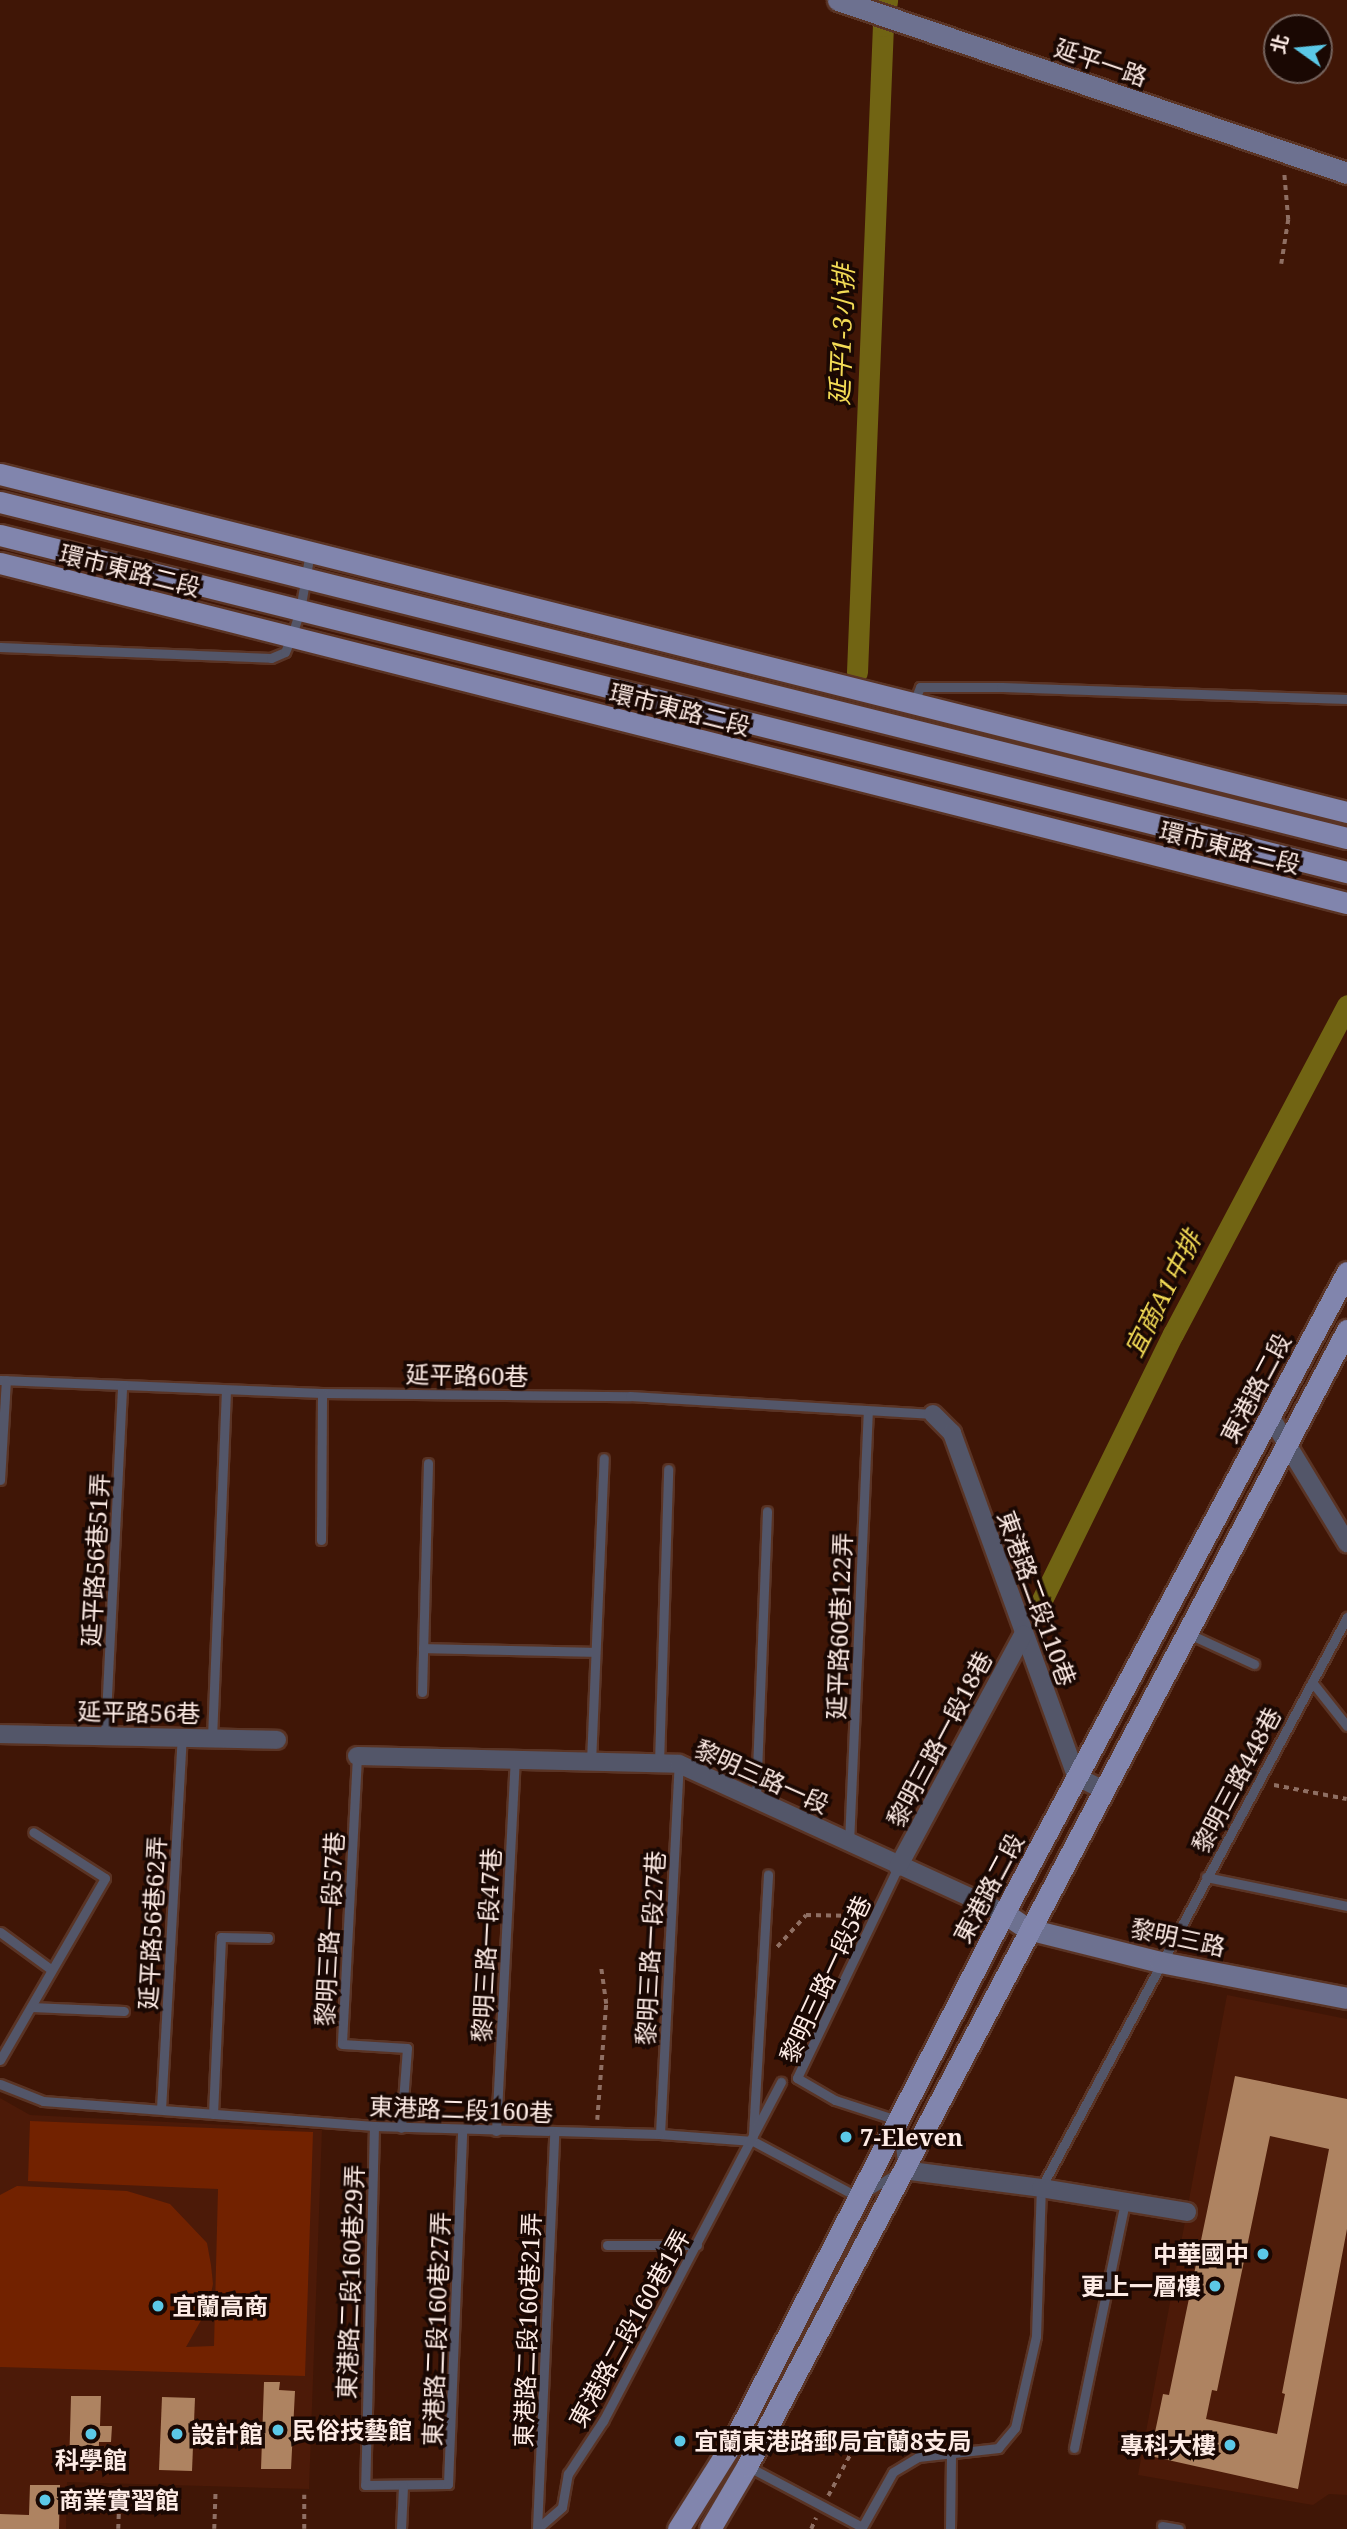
<!DOCTYPE html>
<html>
<head>
<meta charset="utf-8">
<style>
  body { margin:0 }
  #map { position:relative; width:1347px; height:2529px; overflow:hidden; background:#401606; font-family:"Noto Serif","Noto Sans TC",serif }
  div>[style] { position:absolute }
  [style*='--x'] { left:calc(var(--x)*1px); top:calc(var(--y)*1px); width:calc(var(--w)*1px); rotate:calc(var(--a)*1deg) }
  .built>* { inset:0; background:#4c1a08 }
  .green>* { inset:0; background:#722200 }
  .canal>* { height:21px; margin:-10.5px; padding:0 10.5px; transform-origin:10.5px; border-radius:10.5px; background:#716413 }
  .building>* { inset:0; background:#ae8361 }
  .path>* { height:3.5px; margin-top:-1.75px; transform-origin:0; background:repeating-linear-gradient(90deg,#8f6f63 0 5px,transparent 0 10px) }
  .roads { filter:drop-shadow(2px 0 #5a3425) drop-shadow(-2px 0 #5a3425) drop-shadow(0 2px #5a3425) drop-shadow(0 -2px #5a3425) }
  .lane>* { height:9px; margin:-4.5px; padding:0 4.5px; transform-origin:4.5px; border-radius:4.5px; background:#535669 }
  .street>* { height:18px; margin:-9px; padding:0 9px; transform-origin:9px; border-radius:9px; background:#535669 }
  .secondary>* { height:21px; margin:-10.5px; padding:0 10.5px; transform-origin:10.5px; border-radius:10.5px; background:#6d7190 }
  .primary>* { height:21px; margin:-10.5px; padding:0 10.5px; transform-origin:10.5px; border-radius:10.5px; background:#8185ad }
  .dots>* { width:19px; height:19px; translate:-50% -50%; box-sizing:border-box; border:4px solid #1a0803; border-radius:50% }
  span { translate:-50% -50%; white-space:nowrap; text-align:center; line-height:1.15; -webkit-text-stroke:7px #1a0803; paint-order:stroke }
  .street-label { font-size:24px; color:#fdebe5 }
  .poi-label { font-size:24px; color:#fdebe5; font-weight:700 }
  .left { translate:0 -50%; text-align:left }
  .right { translate:-100% -50%; text-align:right }
  .water-label { font-size:26px; color:#f3db55; font-style:italic }
  .north { position:absolute; left:1263px; top:14px; width:70px; height:70px; box-sizing:border-box; background:#1a0803; border:2px solid #75635d; border-radius:50%; rotate:285deg; font-size:19px; font-weight:700; line-height:28px; text-align:center; color:#fdebe5 }
  .north::after { content:''; display:block; margin:auto; width:24px; height:32px; background:#5bc8e7; clip-path:polygon(50% 0,100% 100%,50% 72%,0 100%) }
</style>
</head>
<body>
<div id="map">
  <div class="built">
    <div style="clip-path:polygon(1227px 1995px,1347px 2019px,1347px 2495px,1329px 2494px,1313px 2505px,1138px 2475px)"></div>
    <div style="clip-path:polygon(0 2098px,30px 2115px,322px 2130px,309px 2489px,67px 2482px,66px 2529px,0 2529px)"></div>
  </div>
  <div class="green">
    <div style="clip-path:polygon(30px 2121px,313px 2132px,305px 2376px,0 2367px,0 2195px,17px 2186px,127px 2191px,170px 2204px,207px 2243px,211px 2265px,213px 2284px,208px 2308px,186px 2347px,214px 2346px,218px 2189px,28px 2181px)"></div>
  </div>
  <div class="canal">
    <div style="--x:857;--y:672;--w:647;--a:-87.7"></div>
    <div style="--x:883;--y:26;--w:26;--a:-81"></div>
    <div style="--x:1036;--y:1612;--w:310;--a:-63.8"></div>
    <div style="--x:1173;--y:1334;--w:372;--a:-62.1"></div>
  </div>
  <div class="building">
    <div style="clip-path:polygon(evenodd,1235px 2076px,1347px 2099px,1347px 2229px,1298px 2489px,1150px 2456px,1163px 2394px,1169px 2395px,1235px 2076px,1270px 2136px,1329px 2149px,1282px 2393px,1285px 2394px,1277px 2434px,1206px 2419px,1212px 2390px,1217px 2391px,1270px 2136px)"></div>
    <div style="clip-path:polygon(264px 2382px,280px 2382px,279px 2390px,295px 2391px,291px 2469px,261px 2469px)"></div>
    <div style="clip-path:polygon(71px 2396px,101px 2396px,100px 2426px,112px 2426px,111px 2442px,99px 2442px,98px 2471px,69px 2470px)"></div>
    <div style="clip-path:polygon(162px 2397px,195px 2398px,192px 2471px,159px 2470px)"></div>
    <div style="clip-path:polygon(30px 2485px,60px 2485px,59px 2529px,0 2529px,0 2514px,29px 2515px)"></div>
  </div>
  <div class="path">
    <div style="--x:1281;--y:264;--w:45;--a:-81"></div>
    <div style="--x:1288;--y:220;--w:47;--a:-94.9"></div>
    <div style="--x:1274;--y:1785;--w:74;--a:10.9"></div>
    <div style="--x:777;--y:1947;--w:43;--a:-47.8"></div>
    <div style="--x:806;--y:1915;--w:54;--a:1.1"></div>
    <div style="--x:597;--y:2120;--w:116;--a:-85.6"></div>
    <div style="--x:606;--y:2004;--w:36;--a:-98"></div>
    <div style="--x:828;--y:2496;--w:68;--a:-61.9"></div>
    <div style="--x:118;--y:2529;--w:28;--a:-88"></div>
    <div style="--x:214;--y:2529;--w:35;--a:-88"></div>
    <div style="--x:304;--y:2529;--w:34;--a:-90"></div>
    <div style="--x:811;--y:2529;--w:12;--a:-66"></div>
  </div>
  <div class="roads">
    <div class="lane">
      <div style="--x:0;--y:647;--w:271;--a:2.3"></div>
      <div style="--x:271;--y:658;--w:15;--a:-23"></div>
      <div style="--x:285;--y:652;--w:15;--a:-67"></div>
      <div style="--x:291;--y:638;--w:29;--a:-72"></div>
      <div style="--x:300;--y:610;--w:59;--a:-80.2"></div>
      <div style="--x:914;--y:702;--w:16;--a:-68"></div>
      <div style="--x:920;--y:687;--w:81;--a:0"></div>
      <div style="--x:1001;--y:687;--w:346;--a:2"></div>
      <div style="--x:0;--y:1380;--w:322;--a:2.3"></div>
      <div style="--x:322;--y:1393;--w:308;--a:0.6"></div>
      <div style="--x:630;--y:1396;--w:304;--a:3.4"></div>
      <div style="--x:0;--y:1480;--w:100;--a:-86.6"></div>
      <div style="--x:321;--y:1540;--w:147;--a:-89.6"></div>
      <div style="--x:1187;--y:1633;--w:74;--a:24.8"></div>
      <div style="--x:423;--y:1648;--w:172;--a:1.3"></div>
      <div style="--x:1312;--y:1682;--w:56;--a:51.5"></div>
      <div style="--x:422;--y:1692;--w:229;--a:-88.5"></div>
      <div style="--x:105;--y:1736;--w:351;--a:-87.2"></div>
      <div style="--x:212;--y:1738;--w:348;--a:-87.7"></div>
      <div style="--x:357;--y:1756;--w:288;--a:93"></div>
      <div style="--x:342;--y:2044;--w:65;--a:3.5"></div>
      <div style="--x:407;--y:2048;--w:80;--a:94.3"></div>
      <div style="--x:591;--y:1762;--w:304;--a:-87.6"></div>
      <div style="--x:659;--y:1763;--w:294;--a:-88.2"></div>
      <div style="--x:756;--y:1798;--w:287;--a:-87.8"></div>
      <div style="--x:849;--y:1843;--w:431;--a:-87.5"></div>
      <div style="--x:898;--y:1867;--w:234;--a:115.6"></div>
      <div style="--x:797;--y:2078;--w:44;--a:30.1"></div>
      <div style="--x:835;--y:2100;--w:65;--a:17.9"></div>
      <div style="--x:897;--y:2120;--w:42;--a:83.2"></div>
      <div style="--x:1206;--y:1877;--w:144;--a:11.6"></div>
      <div style="--x:0;--y:1932;--w:64;--a:36.2"></div>
      <div style="--x:31;--y:2007;--w:93;--a:2.5"></div>
      <div style="--x:0;--y:2060;--w:210;--a:-60"></div>
      <div style="--x:105;--y:1878;--w:85;--a:-147.4"></div>
      <div style="--x:0;--y:2084;--w:46;--a:21.6"></div>
      <div style="--x:43;--y:2101;--w:332;--a:4.3"></div>
      <div style="--x:374;--y:2126;--w:286;--a:1.6"></div>
      <div style="--x:660;--y:2134;--w:93;--a:4.3"></div>
      <div style="--x:753;--y:2141;--w:119;--a:28.1"></div>
      <div style="--x:858;--y:2197;--w:42;--a:-31.4"></div>
      <div style="--x:161;--y:2109;--w:372;--a:-86.8"></div>
      <div style="--x:213;--y:2114;--w:177;--a:-87.4"></div>
      <div style="--x:221;--y:1937;--w:47;--a:1.2"></div>
      <div style="--x:374;--y:2126;--w:359;--a:91.4"></div>
      <div style="--x:365;--y:2485;--w:83;--a:-0.7"></div>
      <div style="--x:448;--y:2484;--w:354;--a:-87.7"></div>
      <div style="--x:496;--y:2131;--w:370;--a:-87.1"></div>
      <div style="--x:660;--y:2134;--w:370;--a:-87.1"></div>
      <div style="--x:753;--y:2135;--w:261;--a:-86.7"></div>
      <div style="--x:607;--y:2245;--w:90;--a:0"></div>
      <div style="--x:1074;--y:2448;--w:251;--a:-78.3"></div>
      <div style="--x:749;--y:2467;--w:128;--a:28"></div>
      <div style="--x:1162;--y:2526;--w:17;--a:10"></div>
      <div style="--x:401;--y:2529;--w:43;--a:-87.3"></div>
      <div style="--x:537;--y:2529;--w:33;--a:-41"></div>
      <div style="--x:562;--y:2507;--w:34;--a:-80"></div>
      <div style="--x:568;--y:2474;--w:64;--a:-56.6"></div>
      <div style="--x:603;--y:2421;--w:383;--a:-62.3"></div>
      <div style="--x:537;--y:2529;--w:397;--a:-87.5"></div>
      <div style="--x:861;--y:2529;--w:65;--a:-60.7"></div>
      <div style="--x:893;--y:2472;--w:29;--a:-31"></div>
      <div style="--x:918;--y:2457;--w:81;--a:-6.4"></div>
      <div style="--x:998;--y:2448;--w:26;--a:-50"></div>
      <div style="--x:1015;--y:2428;--w:94;--a:-77.1"></div>
      <div style="--x:1036;--y:2336;--w:148;--a:-88.1"></div>
      <div style="--x:1041;--y:2188;--w:648;--a:-61.81"></div>
      <div style="--x:950;--y:2529;--w:76;--a:-89.2"></div>
    </div>
    <div class="street">
      <div style="--x:933;--y:1414;--w:27;--a:45"></div>
      <div style="--x:952;--y:1433;--w:365;--a:70.1"></div>
      <div style="--x:1076;--y:1776;--w:30;--a:27"></div>
      <div style="--x:1270;--y:1416;--w:149;--a:58.8"></div>
      <div style="--x:0;--y:1734;--w:277;--a:1.2"></div>
      <div style="--x:357;--y:1756;--w:322;--a:1.4"></div>
      <div style="--x:679;--y:1764;--w:358;--a:24.6"></div>
      <div style="--x:898;--y:1867;--w:264;--a:-61.7"></div>
      <div style="--x:903;--y:2170;--w:139;--a:7.4"></div>
      <div style="--x:1041;--y:2188;--w:148;--a:9.3"></div>
    </div>
    <div class="secondary">
      <div style="--x:838;--y:0;--w:538;--a:18.77"></div>
      <div style="--x:1004;--y:1913;--w:29;--a:34"></div>
      <div style="--x:1028;--y:1929;--w:136;--a:14"></div>
      <div style="--x:1160;--y:1962;--w:190;--a:10.9"></div>
    </div>
    <div class="primary">
      <div style="--x:0;--y:474;--w:1389;--a:14.09"></div>
      <div style="--x:0;--y:502;--w:1388;--a:14.01"></div>
      <div style="--x:0;--y:535;--w:1389;--a:14.05"></div>
      <div style="--x:0;--y:563;--w:1389;--a:14.17"></div>
      <div style="--x:678;--y:2529;--w:105;--a:-57.8"></div>
      <div style="--x:734;--y:2440;--w:592;--a:-62.87"></div>
      <div style="--x:1004;--y:1913;--w:727;--a:-61.85"></div>
      <div style="--x:710;--y:2529;--w:73;--a:-59.6"></div>
      <div style="--x:747;--y:2466;--w:1285;--a:-62.16"></div>
    </div>
  </div>
  <div class="dots">
    <div style="left:846px;top:2137px;background:#5bc8e7"></div>
    <div style="left:1263px;top:2254px;background:#5bc8e7"></div>
    <div style="left:1215px;top:2286px;background:#5bc8e7"></div>
    <div style="left:158px;top:2306px;background:#5bc8e7"></div>
    <div style="left:278px;top:2430px;background:#5bc8e7"></div>
    <div style="left:91px;top:2434px;background:#5bc8e7"></div>
    <div style="left:177px;top:2434px;background:#5bc8e7"></div>
    <div style="left:680px;top:2441px;background:#5bc8e7"></div>
    <div style="left:1230px;top:2445px;background:#5bc8e7"></div>
    <div style="left:45px;top:2500px;background:#5bc8e7"></div>
  </div>
  <div class="street-label">
    <span style="left:1101px;top:62px;rotate:19deg">延平一路</span>
    <span style="left:130px;top:570px;rotate:14deg">環市東路二段</span>
    <span style="left:680px;top:709px;rotate:14deg">環市東路二段</span>
    <span style="left:1230px;top:847px;rotate:14deg">環市東路二段</span>
    <span style="left:467px;top:1375px;rotate:1deg">延平路60巷</span>
    <span style="left:1255px;top:1388px;rotate:-62deg">東港路二段</span>
    <span style="left:95px;top:1560px;rotate:-87deg">延平路56巷51弄</span>
    <span style="left:1037px;top:1598px;rotate:70deg">東港路二段110巷</span>
    <span style="left:839px;top:1626px;rotate:-88deg">延平路60巷122弄</span>
    <span style="left:139px;top:1712px;rotate:1deg">延平路56巷</span>
    <span style="left:939px;top:1739px;rotate:-62deg">黎明三路一段18巷</span>
    <span style="left:762px;top:1776px;rotate:24deg">黎明三路一段</span>
    <span style="left:1236px;top:1780px;rotate:-62deg">黎明三路448巷</span>
    <span style="left:988px;top:1888px;rotate:-62deg">東港路二段</span>
    <span style="left:152px;top:1923px;rotate:-87deg">延平路56巷62弄</span>
    <span style="left:329px;top:1929px;rotate:-87deg">黎明三路一段57巷</span>
    <span style="left:1178px;top:1937px;rotate:12deg">黎明三路</span>
    <span style="left:486px;top:1945px;rotate:-87deg">黎明三路一段47巷</span>
    <span style="left:650px;top:1948px;rotate:-87deg">黎明三路一段27巷</span>
    <span style="left:825px;top:1979px;rotate:-65deg">黎明三路一段5巷</span>
    <span style="left:461px;top:2109px;rotate:2deg">東港路二段160巷</span>
    <span style="left:350px;top:2282px;rotate:-88deg">東港路二段160巷29弄</span>
    <span style="left:629px;top:2328px;rotate:-61deg">東港路二段160巷1弄</span>
    <span style="left:436px;top:2329px;rotate:-88deg">東港路二段160巷27弄</span>
    <span style="left:527px;top:2330px;rotate:-88deg">東港路二段160巷21弄</span>
  </div>
  <div class="poi-label">
    <span class="left" style="left:860px;top:2137px">7-Eleven</span>
    <span class="right" style="left:1249px;top:2254px">中華國中</span>
    <span class="right" style="left:1201px;top:2286px">更上一層樓</span>
    <span class="left" style="left:172px;top:2306px">宜蘭高商</span>
    <span class="left" style="left:292px;top:2430px">民俗技藝館</span>
    <span class="left" style="left:191px;top:2434px">設計館</span>
    <span class="left" style="left:694px;top:2441px">宜蘭東港路郵局宜蘭8支局</span>
    <span class="right" style="left:1216px;top:2445px">專科大樓</span>
    <span style="left:91px;top:2460px">科學館</span>
    <span class="left" style="left:59px;top:2500px">商業實習館</span>
  </div>
  <div class="water-label">
    <span style="left:842px;top:335px;rotate:-88deg">延平1-3小排</span>
    <span style="left:1163px;top:1294px;rotate:-63deg">宜商A1中排</span>
  </div>
  <div class="north">北</div>
</div>
</body>
</html>
